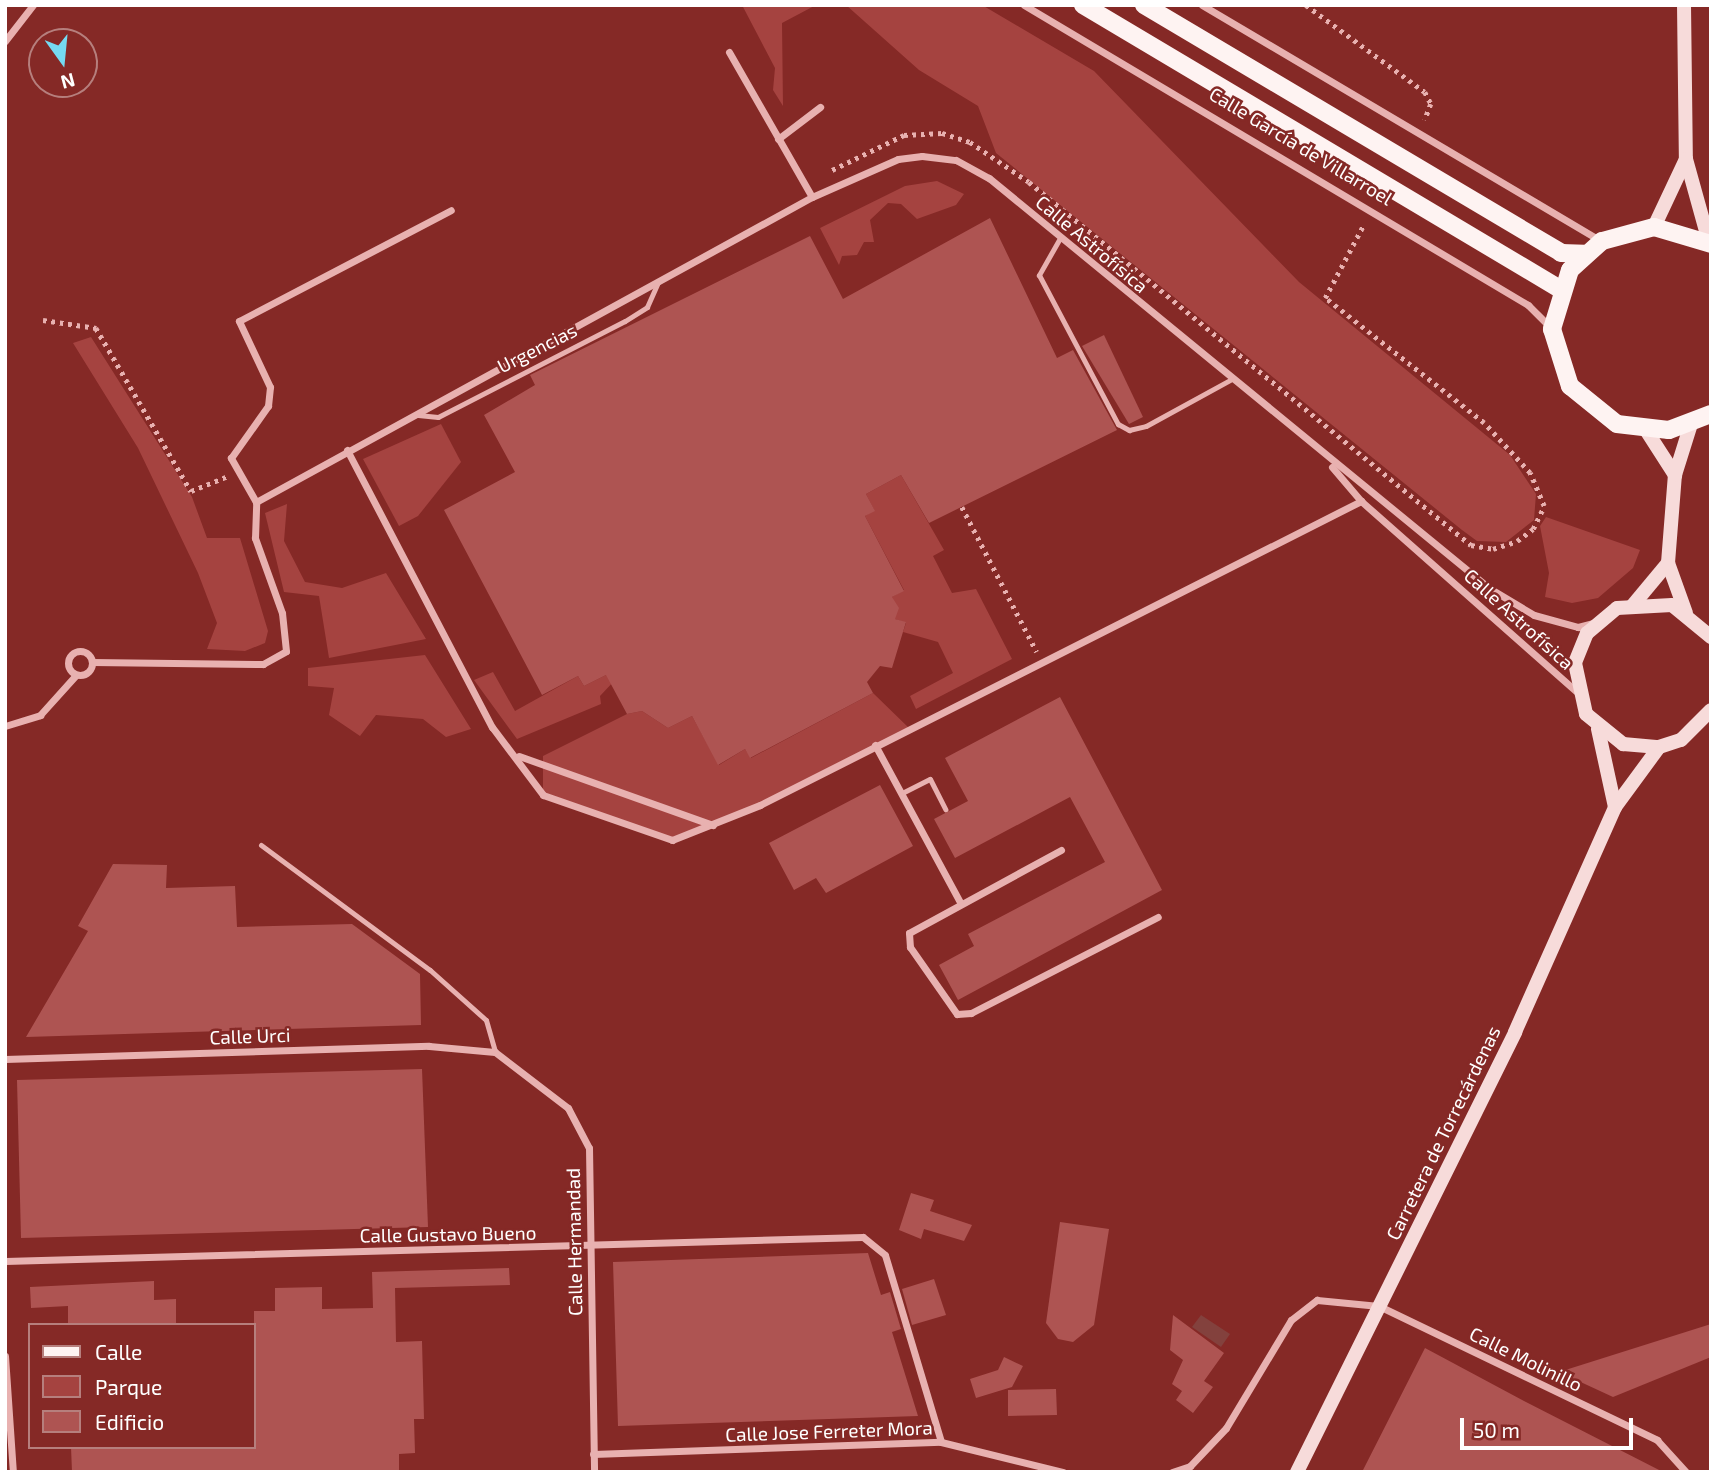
<!DOCTYPE html>
<html>
<head>
<meta charset="utf-8">
<style>
  body { margin:0 }
  #map { position:relative; width:1716px; height:1477px; overflow:hidden; background:#852926; font-family:"Exo 2",sans-serif }
  div>[style] { position:absolute }
  [style*='--x'] { left:calc(var(--x)*1px); top:calc(var(--y)*1px); width:calc(var(--w)*1px); rotate:calc(var(--a)*1deg) }
  .green>* { inset:0; background:#a54340 }
  .water>* { inset:0; background:#83413d }
  .building>* { inset:0; background:#ae5452 }
  .path>* { height:4.5px; margin-top:-2.25px; transform-origin:0; background:repeating-linear-gradient(90deg,#e8b1b0 0 3.5px,transparent 0 8.5px) }
  .lane>* { height:5px; margin:-2.5px; padding:0 2.5px; transform-origin:2.5px; border-radius:2.5px; background:#e8b1b0 }
  .street>* { height:7px; margin:-3.5px; padding:0 3.5px; transform-origin:3.5px; border-radius:3.5px; background:#e8b1b0 }
  .street>.ring { margin:-3.5px; padding:0; box-sizing:content-box; background:none; border:7px solid #e8b1b0; border-radius:50% }
  .secondary>* { height:14px; margin:-7px; padding:0 7px; transform-origin:7px; border-radius:7px; background:#f7dbda }
  .primary>* { height:18px; margin:-9px; padding:0 9px; transform-origin:9px; border-radius:9px; background:#fef3f2 }
  span { translate:-50% -50%; white-space:nowrap; text-align:center; line-height:1.15; -webkit-text-stroke:5px #852926; paint-order:stroke }
  .street-label { font-size:19px; color:#fff }
  .frame { position:absolute; inset:0; border:7px solid #fff; pointer-events:none }
  .legend { position:absolute; left:28px; top:1323px; width:228px; height:126px; box-sizing:border-box; background:#852926; border:2px solid #b67f7d; margin:0; padding:9px 12px; list-style:none; font-size:21px; color:#fff }
  .legend li { display:flex; align-items:center; gap:14px; height:35px }
  .legend b { width:35px; border:2px solid #b67f7d }
  .north { position:absolute; left:28px; top:28px; width:70px; height:70px; box-sizing:border-box; background:#852926; border:2px solid #b67f7d; border-radius:50%; rotate:165deg; font-size:19px; font-weight:700; line-height:28px; text-align:center; color:#fff }
  .north::after { content:''; display:block; margin:auto; width:24px; height:32px; background:#75daf1; clip-path:polygon(50% 0,100% 100%,50% 72%,0 100%) }
  .scale { position:absolute; left:1460px; top:1418px; width:173px; height:32px; box-sizing:border-box; border:4px solid #fff; border-top:0; padding-left:9px; font-size:21px; line-height:24px; white-space:nowrap; color:#fff; -webkit-text-stroke:5px #852926; paint-order:stroke }
</style>
</head>
<body>
<div id="map">
  <div class="green">
    <div style="clip-path:polygon(742px 5px,816px 5px,782px 23px,783px 106px,773px 90px,775px 68px)"></div>
    <div style="clip-path:polygon(846px 5px,982px 5px,1094px 71px,1299px 282px,1510px 455px,1536px 494px,1534px 520px,1506px 542px,1477px 541px,1462px 530px,996px 153px,978px 106px,919px 70px)"></div>
    <div style="clip-path:polygon(937px 181px,964px 194px,956px 205px,917px 219px,901px 204px,888px 203px,870px 220px,874px 242px,864px 242px,857px 255px,842px 256px,839px 265px,820px 228px,905px 186px)"></div>
    <div style="clip-path:polygon(91px 337px,192px 497px,207px 538px,240px 538px,268px 631px,265px 643px,245px 651px,207px 649px,217px 623px,198px 573px,138px 448px,73px 343px)"></div>
    <div style="clip-path:polygon(441px 424px,461px 462px,418px 516px,399px 526px,363px 459px)"></div>
    <div style="clip-path:polygon(901px 475px,944px 550px,933px 556px,952px 593px,976px 589px,1012px 659px,916px 709px,910px 696px,953px 673px,938px 642px,903px 632px,906px 623px,895px 619px,892px 597px,904px 590px,865px 516px,874px 510px,866px 494px)"></div>
    <div style="clip-path:polygon(287px 504px,284px 541px,305px 582px,342px 588px,386px 573px,426px 639px,329px 658px,319px 596px,284px 592px,265px 513px)"></div>
    <div style="clip-path:polygon(1546px 517px,1640px 550px,1633px 568px,1598px 598px,1572px 603px,1545px 597px,1549px 573px,1540px 526px)"></div>
    <div style="clip-path:polygon(425px 655px,471px 729px,446px 737px,423px 719px,376px 715px,360px 736px,329px 715px,334px 688px,308px 686px,308px 668px)"></div>
    <div style="clip-path:polygon(493px 672px,515px 711px,578px 676px,584px 686px,612px 672px,616px 679px,600px 696px,601px 704px,517px 739px,474px 680px)"></div>
    <div style="clip-path:polygon(873px 693px,910px 729px,760px 805px,672px 840px,543px 795px,543px 756px,627px 714px,642px 711px,668px 728px,692px 716px,719px 765px,745px 749px,751px 758px)"></div>
  </div>
  <div class="water">
    <div style="clip-path:polygon(1201px 1315px,1230px 1334px,1221px 1347px,1192px 1327px)"></div>
  </div>
  <div class="building">
    <div style="clip-path:polygon(990px 218px,1057px 358px,1073px 350px,1117px 430px,929px 523px,901px 475px,866px 494px,875px 511px,865px 516px,904px 591px,892px 597px,899px 608px,895px 619px,906px 622px,892px 668px,880px 666px,867px 682px,873px 693px,750px 758px,745px 749px,718px 765px,692px 716px,668px 728px,642px 711px,627px 714px,606px 675px,584px 686px,578px 676px,542px 695px,444px 510px,515px 472px,484px 415px,535px 385px,530px 375px,810px 236px,843px 299px)"></div>
    <div style="clip-path:polygon(1104px 335px,1143px 417px,1129px 424px,1082px 346px)"></div>
    <div style="clip-path:polygon(1060px 697px,1162px 890px,958px 1000px,939px 965px,974px 946px,968px 934px,1105px 862px,1070px 797px,955px 858px,934px 819px,968px 801px,945px 758px)"></div>
    <div style="clip-path:polygon(880px 785px,913px 846px,826px 893px,816px 878px,794px 890px,769px 843px)"></div>
    <div style="clip-path:polygon(113px 864px,167px 865px,166px 888px,235px 886px,237px 927px,352px 924px,420px 974px,421px 1025px,26px 1037px,88px 931px,78px 926px)"></div>
    <div style="clip-path:polygon(422px 1069px,428px 1227px,21px 1238px,17px 1080px)"></div>
    <div style="clip-path:polygon(911px 1193px,934px 1200px,930px 1211px,972px 1225px,964px 1241px,924px 1229px,921px 1239px,899px 1230px)"></div>
    <div style="clip-path:polygon(1060px 1222px,1109px 1229px,1094px 1325px,1073px 1342px,1058px 1339px,1046px 1323px)"></div>
    <div style="clip-path:polygon(868px 1253px,881px 1295px,890px 1292px,901px 1329px,892px 1332px,918px 1416px,618px 1426px,613px 1262px)"></div>
    <div style="clip-path:polygon(509px 1268px,510px 1285px,395px 1288px,396px 1342px,422px 1341px,424px 1419px,414px 1419px,415px 1453px,399px 1454px,399px 1472px,72px 1472px,71px 1447px,254px 1447px,254px 1311px,275px 1311px,275px 1288px,322px 1287px,322px 1309px,373px 1308px,372px 1272px)"></div>
    <div style="clip-path:polygon(934px 1279px,946px 1315px,912px 1325px,902px 1289px)"></div>
    <div style="clip-path:polygon(154px 1281px,154px 1300px,176px 1299px,176px 1325px,68px 1325px,68px 1306px,31px 1308px,30px 1287px)"></div>
    <div style="clip-path:polygon(1173px 1315px,1224px 1353px,1204px 1381px,1213px 1387px,1193px 1413px,1176px 1400px,1182px 1391px,1172px 1384px,1183px 1360px,1170px 1350px)"></div>
    <div style="clip-path:polygon(1711px 1324px,1711px 1357px,1613px 1397px,1559px 1372px)"></div>
    <div style="clip-path:polygon(1425px 1348px,1524px 1401px,1663px 1472px,1362px 1472px)"></div>
    <div style="clip-path:polygon(1004px 1357px,1023px 1366px,1012px 1387px,976px 1398px,970px 1379px,998px 1370px)"></div>
    <div style="clip-path:polygon(1056px 1389px,1057px 1415px,1008px 1416px,1008px 1390px)"></div>
  </div>
  <div class="path">
    <div style="--x:1306;--y:5;--w:147;--a:36.2"></div>
    <div style="--x:1425;--y:92;--w:13;--a:63"></div>
    <div style="--x:1431;--y:104;--w:17;--a:111"></div>
    <div style="--x:832;--y:170;--w:80;--a:-25.9"></div>
    <div style="--x:904;--y:135;--w:38;--a:-3"></div>
    <div style="--x:942;--y:133;--w:29;--a:18"></div>
    <div style="--x:970;--y:142;--w:71;--a:34.1"></div>
    <div style="--x:1029;--y:182;--w:572;--a:39.4"></div>
    <div style="--x:1471;--y:545;--w:22;--a:10"></div>
    <div style="--x:1493;--y:549;--w:25;--a:-18"></div>
    <div style="--x:1517;--y:541;--w:20;--a:-37"></div>
    <div style="--x:1533;--y:529;--w:25;--a:-64"></div>
    <div style="--x:1544;--y:506;--w:36;--a:-113"></div>
    <div style="--x:1530;--y:473;--w:68;--a:-132.6"></div>
    <div style="--x:1484;--y:423;--w:202;--a:-141.8"></div>
    <div style="--x:1325;--y:298;--w:84;--a:-62.2"></div>
    <div style="--x:43;--y:320;--w:54;--a:8.6"></div>
    <div style="--x:96;--y:328;--w:189;--a:59.8"></div>
    <div style="--x:191;--y:491;--w:38;--a:-22"></div>
    <div style="--x:962;--y:507;--w:163;--a:62.7"></div>
  </div>
  <div class="lane">
    <div style="--x:1060;--y:238;--w:43;--a:119.6"></div>
    <div style="--x:1039;--y:275;--w:169;--a:62.1"></div>
    <div style="--x:1118;--y:424;--w:13;--a:29"></div>
    <div style="--x:1129;--y:430;--w:17;--a:-13"></div>
    <div style="--x:1146;--y:426;--w:96;--a:-28.7"></div>
    <div style="--x:418;--y:415;--w:20;--a:6"></div>
    <div style="--x:438;--y:417;--w:210;--a:-27.2"></div>
    <div style="--x:625;--y:321;--w:26;--a:-32"></div>
    <div style="--x:647;--y:307;--w:27;--a:-66"></div>
    <div style="--x:902;--y:793;--w:31;--a:-27"></div>
    <div style="--x:930;--y:779;--w:34;--a:63"></div>
    <div style="--x:261;--y:845;--w:210;--a:36.5"></div>
    <div style="--x:430;--y:970;--w:75;--a:41.8"></div>
    <div style="--x:486;--y:1020;--w:33;--a:74"></div>
  </div>
  <div class="street">
    <div style="--x:1024;--y:5;--w:587;--a:30.76"></div>
    <div style="--x:1528;--y:305;--w:33;--a:45"></div>
    <div style="--x:1202;--y:5;--w:464;--a:30.6"></div>
    <div style="--x:5;--y:41;--w:46;--a:-52.1"></div>
    <div style="--x:729;--y:52;--w:167;--a:60.2"></div>
    <div style="--x:778;--y:139;--w:53;--a:-37.3"></div>
    <div style="--x:347;--y:450;--w:313;--a:62.4"></div>
    <div style="--x:492;--y:727;--w:85;--a:53.1"></div>
    <div style="--x:543;--y:795;--w:137;--a:19.2"></div>
    <div style="--x:672;--y:840;--w:95;--a:-21.7"></div>
    <div style="--x:760;--y:805;--w:674;--a:-26.83"></div>
    <div style="--x:1332;--y:467;--w:45;--a:49.5"></div>
    <div style="--x:1361;--y:501;--w:287;--a:41.5"></div>
    <div style="--x:256;--y:502;--w:634;--a:-28.75"></div>
    <div style="--x:812;--y:197;--w:94;--a:-23.8"></div>
    <div style="--x:898;--y:159;--w:24;--a:-7"></div>
    <div style="--x:922;--y:156;--w:34;--a:7"></div>
    <div style="--x:956;--y:160;--w:38;--a:29"></div>
    <div style="--x:989;--y:178;--w:647;--a:39.35"></div>
    <div style="--x:1489;--y:588;--w:52;--a:31"></div>
    <div style="--x:1534;--y:615;--w:46;--a:15.3"></div>
    <div style="--x:1578;--y:627;--w:16;--a:-15"></div>
    <div class="ring" style="left:68px;top:651px;width:17px;height:17px"></div>
    <div style="--x:92;--y:662;--w:171;--a:0.7"></div>
    <div style="--x:263;--y:664;--w:26;--a:-29"></div>
    <div style="--x:286;--y:651;--w:38;--a:-96"></div>
    <div style="--x:282;--y:613;--w:80;--a:-109.8"></div>
    <div style="--x:255;--y:538;--w:36;--a:-88"></div>
    <div style="--x:256;--y:502;--w:51;--a:-119.6"></div>
    <div style="--x:231;--y:458;--w:64;--a:-54.6"></div>
    <div style="--x:268;--y:406;--w:19;--a:-84"></div>
    <div style="--x:270;--y:387;--w:73;--a:-115.2"></div>
    <div style="--x:239;--y:321;--w:239;--a:-27.6"></div>
    <div style="--x:5;--y:726;--w:37;--a:-17"></div>
    <div style="--x:40;--y:715;--w:54;--a:-48"></div>
    <div style="--x:875;--y:745;--w:179;--a:61.6"></div>
    <div style="--x:519;--y:756;--w:206;--a:19.6"></div>
    <div style="--x:1061;--y:850;--w:173;--a:151.4"></div>
    <div style="--x:909;--y:933;--w:14;--a:86"></div>
    <div style="--x:910;--y:947;--w:82;--a:55"></div>
    <div style="--x:957;--y:1014;--w:14;--a:-4"></div>
    <div style="--x:971;--y:1013;--w:210;--a:-27.2"></div>
    <div style="--x:5;--y:1059;--w:424;--a:-1.8"></div>
    <div style="--x:429;--y:1046;--w:66;--a:5.2"></div>
    <div style="--x:495;--y:1052;--w:92;--a:37.5"></div>
    <div style="--x:568;--y:1108;--w:45;--a:62.3"></div>
    <div style="--x:589;--y:1148;--w:324;--a:89.1"></div>
    <div style="--x:5;--y:1261;--w:858;--a:-1.6"></div>
    <div style="--x:863;--y:1237;--w:28;--a:39"></div>
    <div style="--x:885;--y:1255;--w:195;--a:73.3"></div>
    <div style="--x:5;--y:1356;--w:116;--a:86.1"></div>
    <div style="--x:593;--y:1454;--w:348;--a:-2"></div>
    <div style="--x:941;--y:1442;--w:126;--a:13.8"></div>
    <div style="--x:1172;--y:1472;--w:19;--a:-18"></div>
    <div style="--x:1190;--y:1466;--w:52;--a:-46.5"></div>
    <div style="--x:1226;--y:1428;--w:126;--a:-59"></div>
    <div style="--x:1291;--y:1320;--w:33;--a:-38"></div>
    <div style="--x:1317;--y:1300;--w:62;--a:5.5"></div>
    <div style="--x:1379;--y:1306;--w:309;--a:25.7"></div>
    <div style="--x:1657;--y:1440;--w:43;--a:47.8"></div>
  </div>
  <div class="secondary">
    <div style="--x:1684;--y:5;--w:154;--a:89.3"></div>
    <div style="--x:1686;--y:159;--w:86;--a:74.5"></div>
    <div style="--x:1654;--y:227;--w:75;--a:-64.8"></div>
    <div style="--x:1646;--y:430;--w:54;--a:57.2"></div>
    <div style="--x:1633;--y:605;--w:55;--a:-50.2"></div>
    <div style="--x:1686;--y:613;--w:53;--a:-109.8"></div>
    <div style="--x:1668;--y:563;--w:88;--a:-85.5"></div>
    <div style="--x:1675;--y:475;--w:53;--a:-72.6"></div>
    <div style="--x:1711;--y:637;--w:50;--a:-140.6"></div>
    <div style="--x:1672;--y:605;--w:55;--a:176.9"></div>
    <div style="--x:1617;--y:608;--w:39;--a:140"></div>
    <div style="--x:1587;--y:633;--w:32;--a:112"></div>
    <div style="--x:1575;--y:663;--w:52;--a:77.8"></div>
    <div style="--x:1586;--y:714;--w:48;--a:39"></div>
    <div style="--x:1623;--y:744;--w:36;--a:5"></div>
    <div style="--x:1659;--y:747;--w:23;--a:-18"></div>
    <div style="--x:1681;--y:740;--w:42;--a:-45"></div>
    <div style="--x:1598;--y:729;--w:80;--a:77.7"></div>
    <div style="--x:1297;--y:1472;--w:491;--a:-63.6"></div>
    <div style="--x:1515;--y:1032;--w:246;--a:-66"></div>
    <div style="--x:1615;--y:807;--w:74;--a:-53.7"></div>
  </div>
  <div class="primary">
    <div style="--x:1083;--y:5;--w:555;--a:30.77"></div>
    <div style="--x:1144;--y:5;--w:485;--a:30.7"></div>
    <div style="--x:1561;--y:253;--w:23;--a:2"></div>
    <div style="--x:1711;--y:244;--w:59;--a:-163.4"></div>
    <div style="--x:1654;--y:227;--w:54;--a:164.9"></div>
    <div style="--x:1602;--y:241;--w:43;--a:137.8"></div>
    <div style="--x:1570;--y:270;--w:62;--a:107"></div>
    <div style="--x:1552;--y:329;--w:60;--a:72.5"></div>
    <div style="--x:1570;--y:386;--w:60;--a:39"></div>
    <div style="--x:1617;--y:424;--w:52;--a:6.6"></div>
    <div style="--x:1669;--y:430;--w:45;--a:-20.9"></div>
  </div>
  <div class="street-label">
    <span style="left:1301px;top:146px;rotate:31deg">Calle García de Villarroel</span>
    <span style="left:1092px;top:244px;rotate:40deg">Calle Astrofísica</span>
    <span style="left:537px;top:348px;rotate:-27deg">Urgencias</span>
    <span style="left:1519px;top:619px;rotate:42deg">Calle Astrofísica</span>
    <span style="left:250px;top:1036px;rotate:-2deg">Calle Urci</span>
    <span style="left:1443px;top:1133px;rotate:-64deg">Carretera de Torrecárdenas</span>
    <span style="left:448px;top:1234px;rotate:-1deg">Calle Gustavo Bueno</span>
    <span style="left:574px;top:1242px;rotate:-91deg">Calle Hermandad</span>
    <span style="left:1526px;top:1359px;rotate:26deg">Calle Molinillo</span>
    <span style="left:829px;top:1431px;rotate:-2deg">Calle Jose Ferreter Mora</span>
  </div>
  <div class="frame"></div>
  <ul class="legend">
  <li><b style="height:9px;background:#fef3f2"></b>Calle</li>
  <li><b style="height:19px;background:#a54340"></b>Parque</li>
  <li><b style="height:19px;background:#ae5452"></b>Edificio</li>
  </ul>
  <div class="north">N</div>
  <div class="scale">50 m</div>
</div>
</body>
</html>
